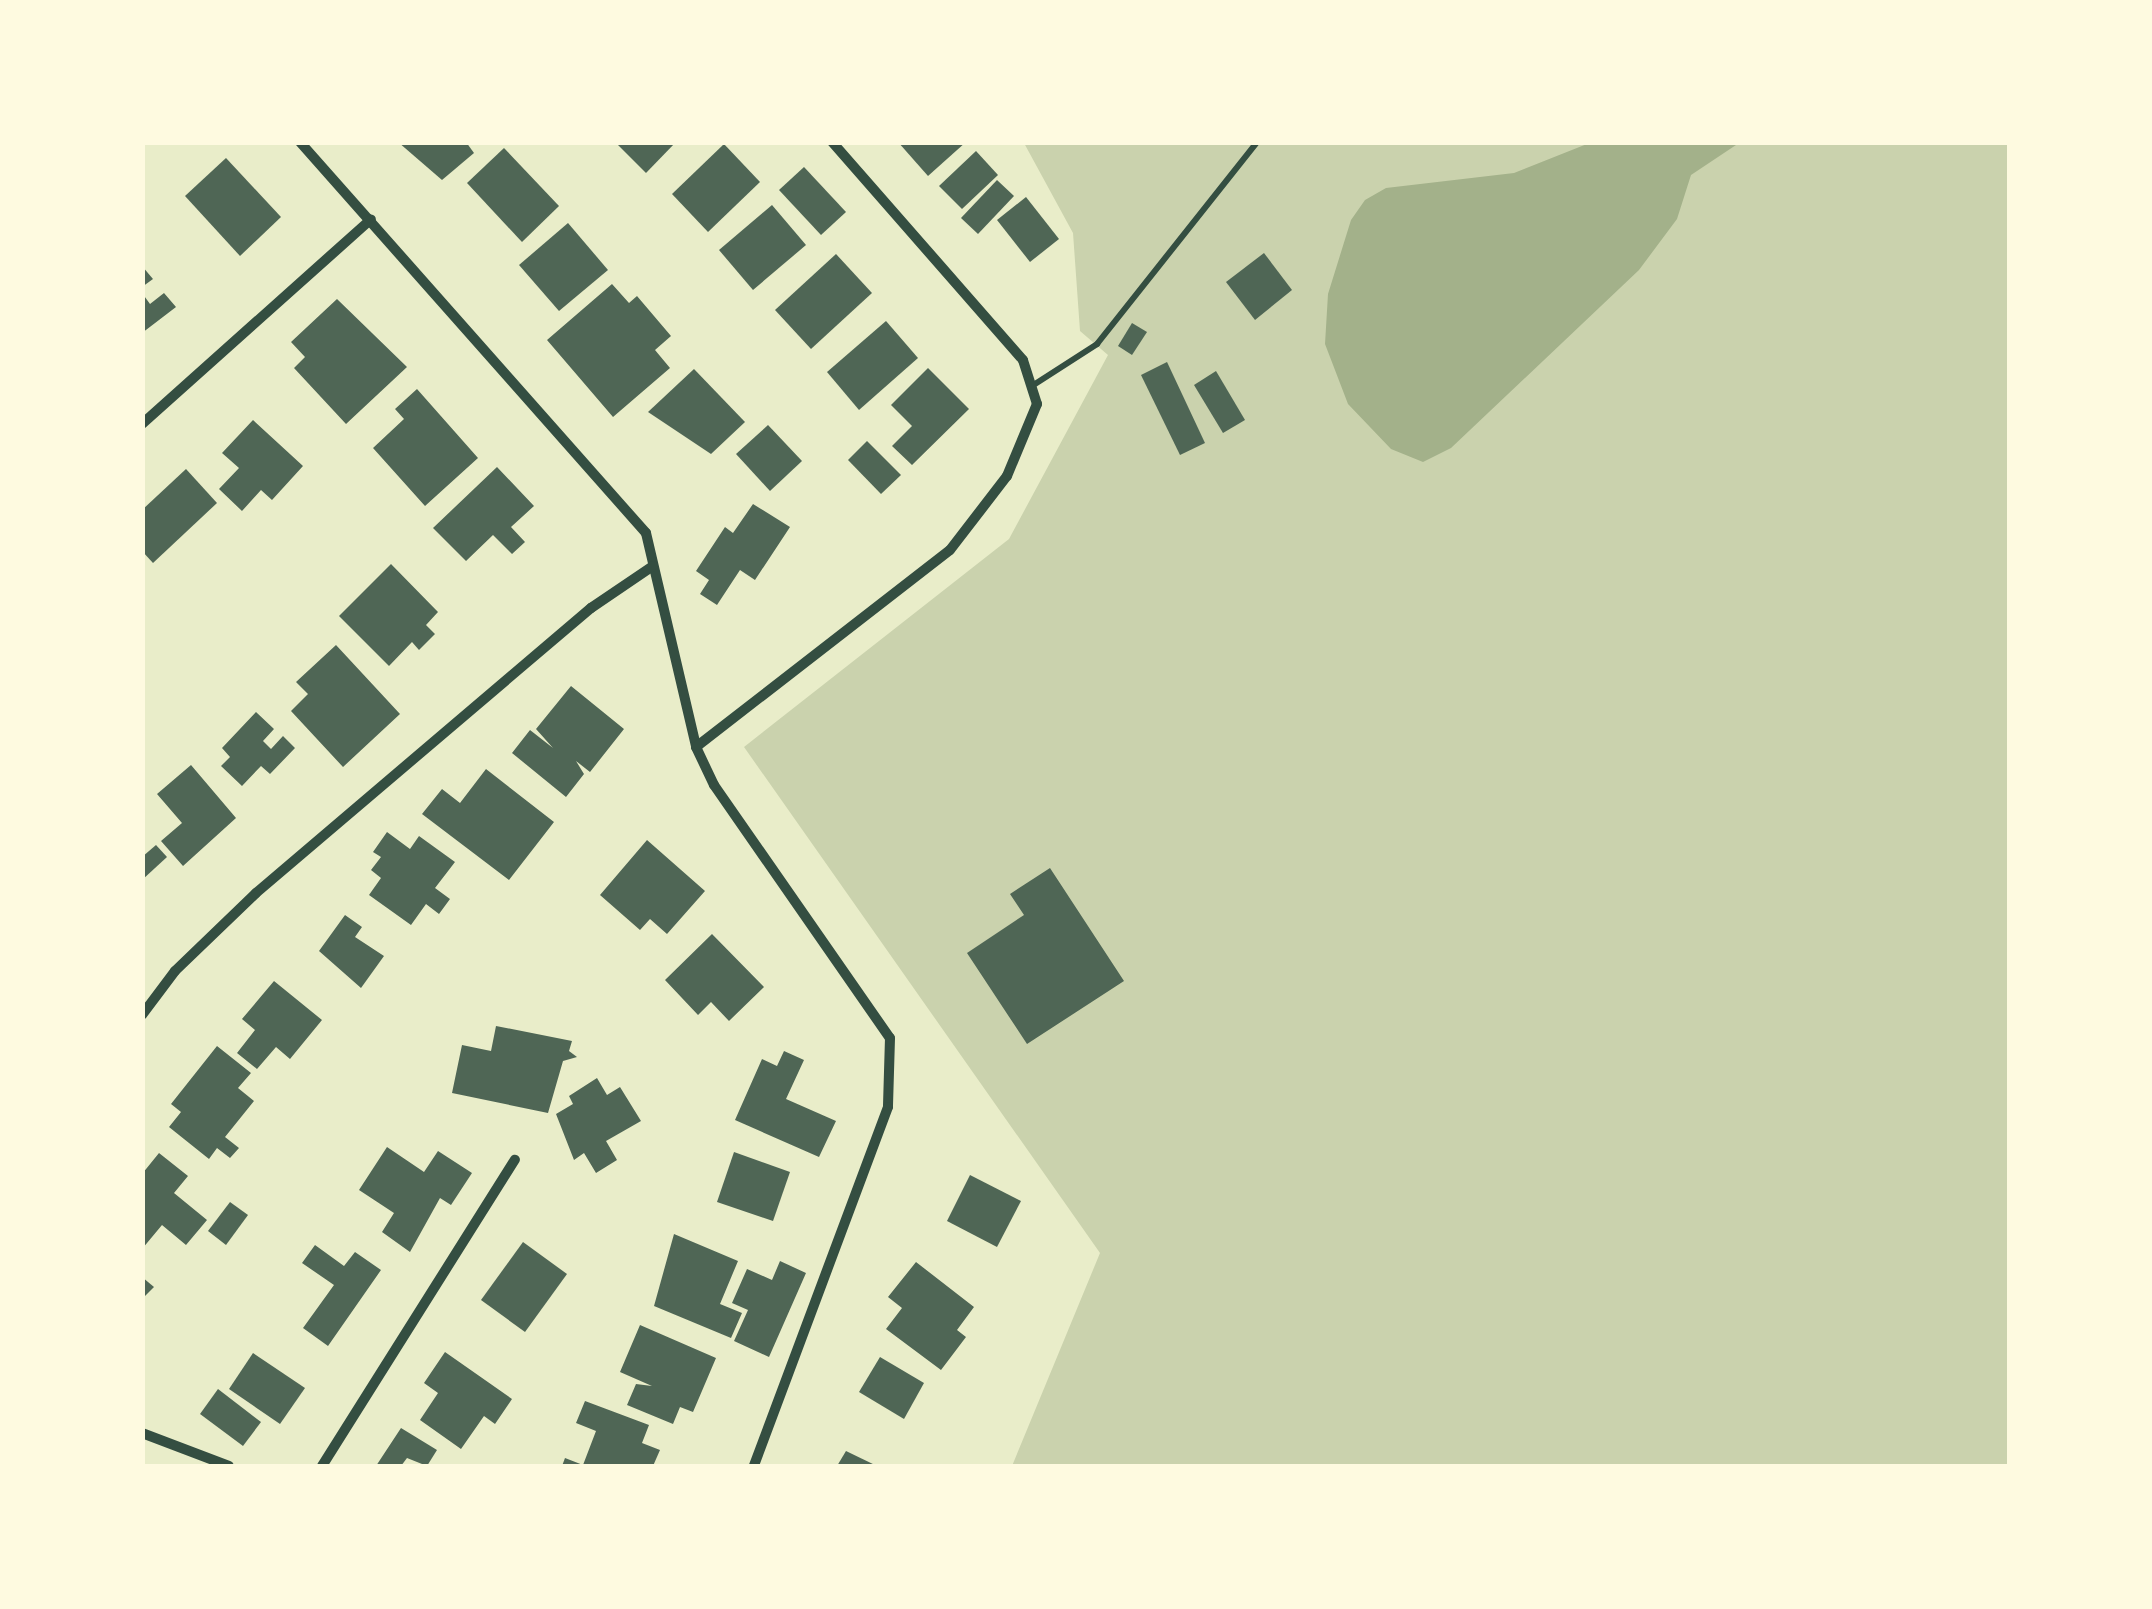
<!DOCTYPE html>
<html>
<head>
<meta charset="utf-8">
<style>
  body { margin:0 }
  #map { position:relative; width:2152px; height:1609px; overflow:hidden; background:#e9edc9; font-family:Barlow,sans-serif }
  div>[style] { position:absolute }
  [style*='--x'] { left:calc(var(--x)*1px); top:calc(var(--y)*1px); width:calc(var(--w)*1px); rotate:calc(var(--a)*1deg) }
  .green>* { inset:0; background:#cad2ad }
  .water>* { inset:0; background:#a3b18a }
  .building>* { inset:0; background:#4f6655 }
  .service>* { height:6px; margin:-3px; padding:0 3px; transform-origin:3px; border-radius:3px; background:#344e41 }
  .minor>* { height:10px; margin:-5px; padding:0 5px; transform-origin:5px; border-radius:5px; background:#344e41 }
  span { translate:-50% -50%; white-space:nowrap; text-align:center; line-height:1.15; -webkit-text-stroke:9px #fefae0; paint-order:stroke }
  .frame { position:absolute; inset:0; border:145px solid #fefae0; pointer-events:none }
</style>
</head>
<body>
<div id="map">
  <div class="green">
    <div style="clip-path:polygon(1024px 143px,2009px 143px,2009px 1466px,1012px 1466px,1100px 1253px,744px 747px,1009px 539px,1108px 355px,1080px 331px,1073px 233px)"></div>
  </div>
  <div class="water">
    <div style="clip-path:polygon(1592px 142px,1739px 143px,1691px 175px,1677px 219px,1639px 270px,1451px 448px,1423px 462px,1391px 449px,1348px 404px,1325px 344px,1328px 294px,1351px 220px,1365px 200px,1386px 188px,1514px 173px)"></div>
  </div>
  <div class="building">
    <div style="clip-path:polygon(398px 142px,466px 142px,474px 153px,442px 180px)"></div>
    <div style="clip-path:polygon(615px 142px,676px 142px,646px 173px)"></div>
    <div style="clip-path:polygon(898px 142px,966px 142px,928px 176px)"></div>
    <div style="clip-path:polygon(724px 144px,760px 182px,708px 232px,672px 194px)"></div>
    <div style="clip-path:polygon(504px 148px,559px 206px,522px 242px,467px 183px)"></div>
    <div style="clip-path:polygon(976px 151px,998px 175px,962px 209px,939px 186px)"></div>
    <div style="clip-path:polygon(226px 158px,281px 217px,240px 256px,185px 196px)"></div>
    <div style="clip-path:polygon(804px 167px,846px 212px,821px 235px,779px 190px)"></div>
    <div style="clip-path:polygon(997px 180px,1014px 196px,978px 234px,961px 218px)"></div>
    <div style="clip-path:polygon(1026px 197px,1059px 239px,1030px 262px,997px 220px)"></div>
    <div style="clip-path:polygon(772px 205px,806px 245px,753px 290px,719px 250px)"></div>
    <div style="clip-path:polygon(568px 223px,608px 270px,559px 311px,519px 265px)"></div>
    <div style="clip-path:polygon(1264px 253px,1292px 290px,1255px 320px,1226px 282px)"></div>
    <div style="clip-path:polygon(836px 254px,872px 293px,811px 349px,775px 310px)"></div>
    <div style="clip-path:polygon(142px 266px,153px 279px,142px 287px)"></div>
    <div style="clip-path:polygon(612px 284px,629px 303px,637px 296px,671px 336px,655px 350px,670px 368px,613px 417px,547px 340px)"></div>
    <div style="clip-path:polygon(142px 293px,150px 304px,164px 293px,176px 307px,142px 333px)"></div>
    <div style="clip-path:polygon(337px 299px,407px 367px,346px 424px,294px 368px,305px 357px,291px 342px)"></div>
    <div style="clip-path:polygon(886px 321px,918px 358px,859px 410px,827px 372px)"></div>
    <div style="clip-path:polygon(1132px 323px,1147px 332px,1132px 355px,1118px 346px)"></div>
    <div style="clip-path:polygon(1167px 362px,1205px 443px,1180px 455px,1141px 375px)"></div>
    <div style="clip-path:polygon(928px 368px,969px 409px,912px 465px,892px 446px,912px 426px,891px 405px)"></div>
    <div style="clip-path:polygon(694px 369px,745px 422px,711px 454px,648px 412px)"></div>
    <div style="clip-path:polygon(1216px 371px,1245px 420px,1223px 433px,1194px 385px)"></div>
    <div style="clip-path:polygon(417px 389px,478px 458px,425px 506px,373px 448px,404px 419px,395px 409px)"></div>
    <div style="clip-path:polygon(253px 420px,303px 466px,272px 500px,261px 490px,242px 511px,219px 489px,239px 468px,222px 453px)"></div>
    <div style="clip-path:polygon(768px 425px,802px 461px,770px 491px,736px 454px)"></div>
    <div style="clip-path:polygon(867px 441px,901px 475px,881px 494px,848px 460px)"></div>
    <div style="clip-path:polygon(497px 467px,534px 506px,511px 527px,525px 542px,512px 554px,493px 535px,466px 561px,433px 528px)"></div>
    <div style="clip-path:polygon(186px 469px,217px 503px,153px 563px,142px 551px,142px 510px)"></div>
    <div style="clip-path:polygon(753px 504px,790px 527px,755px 580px,740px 570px,717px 605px,700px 594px,709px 580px,696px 571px,725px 527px,733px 533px)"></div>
    <div style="clip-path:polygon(391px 564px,438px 612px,426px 625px,435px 634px,419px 650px,412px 642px,389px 666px,339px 616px)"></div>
    <div style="clip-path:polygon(336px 645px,400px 714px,343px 767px,291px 711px,308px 694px,296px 682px)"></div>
    <div style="clip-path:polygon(571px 686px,624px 729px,590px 772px,576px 761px,584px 774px,566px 797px,512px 753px,530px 730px,553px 748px,536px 729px)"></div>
    <div style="clip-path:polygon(256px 712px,274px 729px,263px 741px,271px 749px,283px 736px,295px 748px,270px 774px,261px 766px,242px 786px,221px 766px,230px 757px,222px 748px)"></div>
    <div style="clip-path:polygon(191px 765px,236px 818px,183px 866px,161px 841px,182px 823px,157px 794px)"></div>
    <div style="clip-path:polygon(486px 769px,554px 822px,509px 880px,422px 814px,442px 789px,460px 803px)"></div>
    <div style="clip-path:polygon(387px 832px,410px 849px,419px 836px,455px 862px,435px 888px,450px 899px,439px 914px,426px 904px,411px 925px,369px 895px,381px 878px,371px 870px,381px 857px,373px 852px)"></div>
    <div style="clip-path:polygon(647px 840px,705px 891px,667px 934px,650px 919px,640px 930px,600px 895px)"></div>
    <div style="clip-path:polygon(156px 845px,167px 857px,142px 880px,142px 857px)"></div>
    <div style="clip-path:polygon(1050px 868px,1124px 981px,1027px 1044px,967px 953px,1024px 915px,1010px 894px)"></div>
    <div style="clip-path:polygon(345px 915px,362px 927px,355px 937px,384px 956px,361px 988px,319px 951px)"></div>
    <div style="clip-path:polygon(712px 934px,764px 987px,729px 1021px,711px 1002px,698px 1015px,665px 980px)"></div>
    <div style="clip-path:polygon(274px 981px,322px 1020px,290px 1059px,276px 1047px,257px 1069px,237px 1053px,255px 1030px,242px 1019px)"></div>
    <div style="clip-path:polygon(496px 1026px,572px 1041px,569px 1051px,577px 1057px,563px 1061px,548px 1113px,452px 1093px,462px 1045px,491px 1051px)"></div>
    <div style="clip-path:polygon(217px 1046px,251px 1073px,238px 1088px,254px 1101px,225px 1137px,239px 1148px,230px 1158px,217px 1148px,209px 1159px,169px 1127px,181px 1112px,171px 1104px)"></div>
    <div style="clip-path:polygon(784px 1051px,804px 1060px,786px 1099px,836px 1121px,819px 1157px,735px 1120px,762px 1059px,777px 1066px)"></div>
    <div style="clip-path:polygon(597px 1078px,607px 1095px,620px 1087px,641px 1121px,606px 1141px,617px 1160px,596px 1173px,584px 1153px,574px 1160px,556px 1114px,573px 1104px,569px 1096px)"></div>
    <div style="clip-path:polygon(387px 1147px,424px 1172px,438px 1151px,472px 1173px,451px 1205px,440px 1198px,410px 1252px,382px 1232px,394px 1213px,359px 1190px)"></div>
    <div style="clip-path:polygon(734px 1152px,790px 1172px,773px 1221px,717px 1202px)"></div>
    <div style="clip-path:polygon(159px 1153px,188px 1176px,174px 1193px,207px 1220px,186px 1245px,162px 1225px,142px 1249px,142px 1174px)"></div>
    <div style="clip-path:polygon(970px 1175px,1021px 1201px,997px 1247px,947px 1221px)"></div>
    <div style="clip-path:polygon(230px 1202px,248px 1215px,226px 1245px,208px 1231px)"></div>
    <div style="clip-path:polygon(674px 1234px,738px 1261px,720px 1304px,742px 1313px,731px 1338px,654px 1306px)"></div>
    <div style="clip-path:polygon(523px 1242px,567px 1274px,525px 1332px,481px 1300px)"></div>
    <div style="clip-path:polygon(315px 1245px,344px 1266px,355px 1252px,381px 1270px,328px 1346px,303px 1328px,334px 1285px,302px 1263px)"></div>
    <div style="clip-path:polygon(780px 1261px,806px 1273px,769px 1357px,734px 1341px,748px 1310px,732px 1303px,747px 1269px,772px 1280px)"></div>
    <div style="clip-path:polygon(916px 1262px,974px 1307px,957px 1330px,966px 1337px,941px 1370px,886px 1329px,902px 1308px,888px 1297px)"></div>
    <div style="clip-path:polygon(142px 1277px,154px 1287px,142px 1299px)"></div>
    <div style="clip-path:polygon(640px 1325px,716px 1358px,693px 1412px,680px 1407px,673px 1424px,627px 1405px,636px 1384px,652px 1386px,620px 1372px)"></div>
    <div style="clip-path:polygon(445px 1352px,512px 1399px,495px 1424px,484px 1416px,461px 1449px,420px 1420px,438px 1393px,424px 1383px)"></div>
    <div style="clip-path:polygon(253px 1353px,305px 1388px,280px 1424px,229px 1389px)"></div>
    <div style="clip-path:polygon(880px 1357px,924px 1383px,904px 1419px,859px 1392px)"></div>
    <div style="clip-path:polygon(218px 1389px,261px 1422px,243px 1446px,200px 1414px)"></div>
    <div style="clip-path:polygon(585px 1401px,649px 1425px,642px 1443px,660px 1450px,653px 1466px,562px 1466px,565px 1458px,583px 1465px,596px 1431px,576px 1423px)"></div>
    <div style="clip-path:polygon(401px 1428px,437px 1450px,427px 1466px,407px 1458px,401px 1466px,376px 1466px)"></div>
    <div style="clip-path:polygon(846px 1451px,877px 1466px,837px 1466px)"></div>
  </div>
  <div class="service">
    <div style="--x:1035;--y:384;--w:74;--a:-32.8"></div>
    <div style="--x:1097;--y:344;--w:258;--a:-51.6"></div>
  </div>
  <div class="minor">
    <div style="--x:300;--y:142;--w:522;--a:48.49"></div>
    <div style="--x:646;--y:533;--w:220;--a:76.8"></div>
    <div style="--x:696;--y:747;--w:42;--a:64.7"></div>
    <div style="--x:714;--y:785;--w:308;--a:55.2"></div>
    <div style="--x:890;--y:1038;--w:69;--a:91.7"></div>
    <div style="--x:888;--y:1107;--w:383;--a:110.5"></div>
    <div style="--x:142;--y:424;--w:307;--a:-41.8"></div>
    <div style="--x:696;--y:747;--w:321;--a:-37.8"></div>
    <div style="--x:950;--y:550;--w:93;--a:-52.4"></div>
    <div style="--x:1007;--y:476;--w:78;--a:-67.4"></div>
    <div style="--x:1037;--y:404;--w:46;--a:-107.7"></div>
    <div style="--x:1023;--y:360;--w:290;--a:-131.2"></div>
    <div style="--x:142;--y:1015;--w:55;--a:-53.1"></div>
    <div style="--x:175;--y:971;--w:112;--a:-43.9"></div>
    <div style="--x:256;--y:893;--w:440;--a:-40.4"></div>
    <div style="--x:591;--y:608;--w:75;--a:-34.1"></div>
    <div style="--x:142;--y:1433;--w:93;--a:20.8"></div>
    <div style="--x:322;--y:1466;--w:362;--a:-57.8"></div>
  </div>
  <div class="frame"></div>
</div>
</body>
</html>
